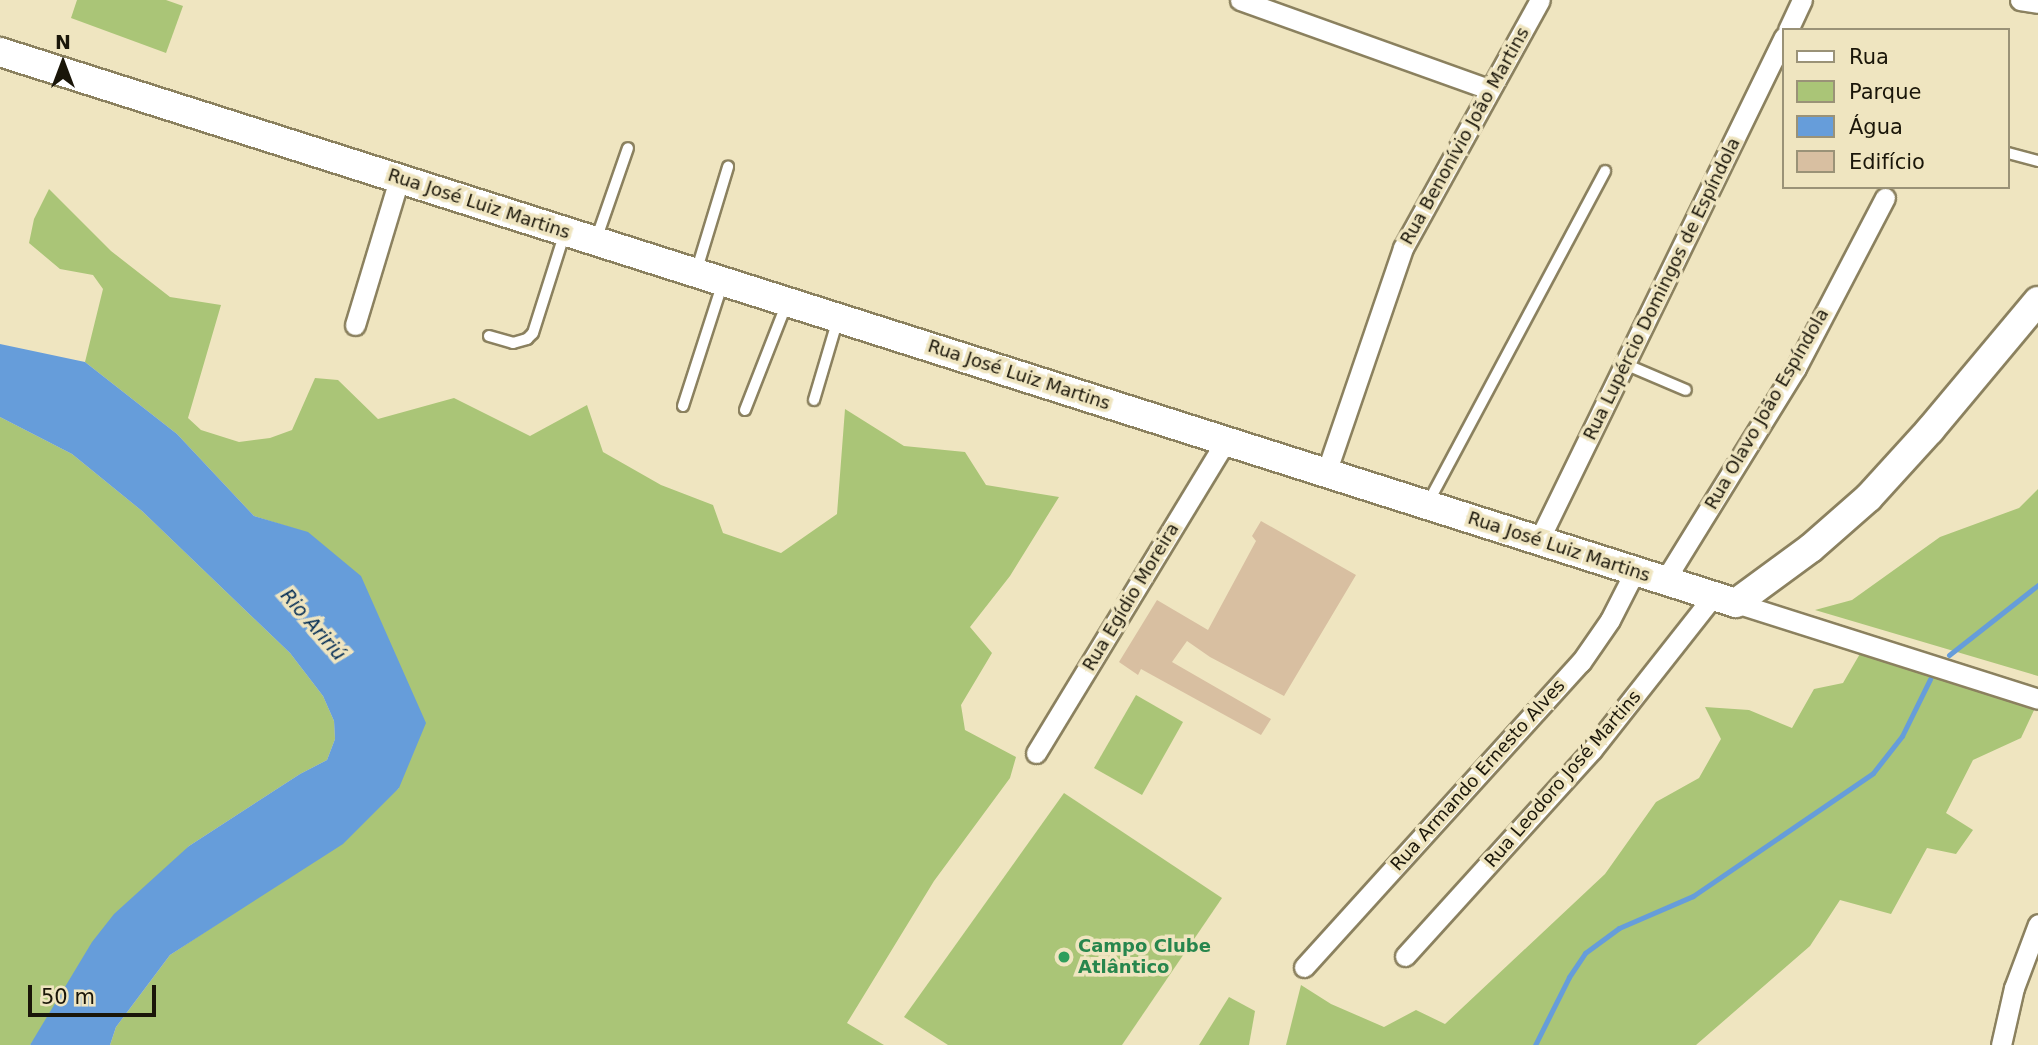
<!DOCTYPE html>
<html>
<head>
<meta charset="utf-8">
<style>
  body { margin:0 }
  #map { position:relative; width:2038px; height:1045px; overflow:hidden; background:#efe5c0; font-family:"DejaVu Sans",sans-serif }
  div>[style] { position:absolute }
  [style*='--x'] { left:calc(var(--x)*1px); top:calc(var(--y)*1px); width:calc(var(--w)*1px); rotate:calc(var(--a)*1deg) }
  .green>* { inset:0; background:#aac577 }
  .water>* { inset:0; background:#669dda }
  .stream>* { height:5px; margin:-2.5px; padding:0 2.5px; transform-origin:2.5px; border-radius:2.5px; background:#669dda }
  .building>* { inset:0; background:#d8bfa1 }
  .roads { filter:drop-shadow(2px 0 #8b815f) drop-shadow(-2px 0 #8b815f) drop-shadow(0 2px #8b815f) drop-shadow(0 -2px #8b815f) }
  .service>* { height:10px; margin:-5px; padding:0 5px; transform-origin:5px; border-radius:5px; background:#fff }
  .minor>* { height:19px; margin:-9.5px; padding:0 9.5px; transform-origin:9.5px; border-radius:9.5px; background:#fff }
  .secondary>* { height:28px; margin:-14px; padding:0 14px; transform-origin:14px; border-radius:14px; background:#fff }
  .dots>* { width:19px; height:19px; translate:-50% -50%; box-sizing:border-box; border:4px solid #efe5c0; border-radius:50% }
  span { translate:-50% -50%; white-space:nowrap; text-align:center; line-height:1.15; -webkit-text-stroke:7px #efe5c0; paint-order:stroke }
  .street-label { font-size:18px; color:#1a1609 }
  .leisure-label { font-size:18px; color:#27864d; font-weight:700 }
  .left { translate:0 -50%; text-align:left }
  .water-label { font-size:19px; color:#052e55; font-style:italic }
  .legend { position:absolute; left:1782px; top:28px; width:228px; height:161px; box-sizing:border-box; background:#efe5c0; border:2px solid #9a9277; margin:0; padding:9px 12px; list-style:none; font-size:21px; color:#1a1609 }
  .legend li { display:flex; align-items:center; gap:14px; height:35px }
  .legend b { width:35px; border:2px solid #9a9277 }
  .north { position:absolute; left:28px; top:28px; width:70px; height:70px; -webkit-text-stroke:5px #efe5c0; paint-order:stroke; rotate:0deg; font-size:19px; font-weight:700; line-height:28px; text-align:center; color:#1a1609 }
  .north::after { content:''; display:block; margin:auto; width:24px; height:32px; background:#1a1609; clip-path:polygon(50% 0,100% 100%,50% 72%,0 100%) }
  .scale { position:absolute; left:28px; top:985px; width:128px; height:32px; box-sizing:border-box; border:4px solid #1a1609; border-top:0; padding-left:9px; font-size:21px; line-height:24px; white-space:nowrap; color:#1a1609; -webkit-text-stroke:5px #efe5c0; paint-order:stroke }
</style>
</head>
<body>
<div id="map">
  <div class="green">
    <div style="clip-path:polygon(77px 0,166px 0,183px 6px,166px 53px,71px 18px)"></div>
    <div style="clip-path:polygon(49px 189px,111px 251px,170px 297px,221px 305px,188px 418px,201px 430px,239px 442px,270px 438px,292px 430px,315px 378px,338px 380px,378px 419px,454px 398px,530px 436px,587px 405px,603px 452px,661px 485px,713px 505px,723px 533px,781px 553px,837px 514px,845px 409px,904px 446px,965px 452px,986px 485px,1059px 497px,1010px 576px,970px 627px,992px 653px,961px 705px,965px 730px,1016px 757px,1010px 778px,934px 881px,847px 1023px,884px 1045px,110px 1045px,116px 1027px,170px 955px,255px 899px,399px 788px,308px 533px,254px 516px,177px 434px,85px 362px,103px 289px,93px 275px,60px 269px,29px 243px,34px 219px)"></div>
    <div style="clip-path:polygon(0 417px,72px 454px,142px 511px,290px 653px,323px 696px,334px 721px,335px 739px,327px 760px,300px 774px,189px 846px,30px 1045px,0 1045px)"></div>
    <div style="clip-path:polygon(2038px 489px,2038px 676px,1815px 610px,1852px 600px,1940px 537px,2019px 508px)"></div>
    <div style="clip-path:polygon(1861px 652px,2035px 708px,2021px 738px,1973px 760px,1946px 813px,1973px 830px,1956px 854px,1927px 848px,1891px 914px,1840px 900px,1810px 946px,1696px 1045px,1286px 1045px,1301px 985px,1331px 1004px,1384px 1027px,1416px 1010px,1445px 1024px,1605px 874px,1656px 802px,1699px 778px,1721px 739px,1705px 707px,1749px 710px,1792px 728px,1814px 689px,1843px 683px)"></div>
    <div style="clip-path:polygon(1136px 695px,1183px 722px,1142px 795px,1094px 768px)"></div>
    <div style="clip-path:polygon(1064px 793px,1222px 898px,1122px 1045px,948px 1045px,904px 1017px)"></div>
    <div style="clip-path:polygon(1229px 997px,1255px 1011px,1249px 1045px,1199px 1045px)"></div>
  </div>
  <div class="water">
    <div style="clip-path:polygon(0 344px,85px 362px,177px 434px,254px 516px,308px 532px,361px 576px,426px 723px,399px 788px,343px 844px,170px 955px,116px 1027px,110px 1045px,30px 1045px,92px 942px,114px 914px,189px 846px,300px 774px,327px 760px,335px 739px,334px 721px,323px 696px,290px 653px,142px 511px,72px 454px,0 417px)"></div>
  </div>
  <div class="stream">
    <div style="--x:1949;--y:655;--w:113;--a:-38.2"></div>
    <div style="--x:1535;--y:1045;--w:76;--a:-63.4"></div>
    <div style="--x:1569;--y:977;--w:29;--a:-56"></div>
    <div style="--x:1585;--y:953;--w:42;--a:-36.3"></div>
    <div style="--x:1619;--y:928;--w:81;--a:-23.4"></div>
    <div style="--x:1693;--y:896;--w:218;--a:-34.3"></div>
    <div style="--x:1873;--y:773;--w:47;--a:-51.9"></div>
    <div style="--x:1902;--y:736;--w:64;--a:-63.8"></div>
  </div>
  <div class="building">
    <div style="clip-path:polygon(1261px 521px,1356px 575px,1284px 696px,1210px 657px,1187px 641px,1172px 662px,1271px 719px,1261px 735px,1141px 669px,1138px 675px,1119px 662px,1157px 600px,1208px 630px,1256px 541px,1252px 536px)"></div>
  </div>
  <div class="roads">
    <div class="service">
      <div style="--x:2008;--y:153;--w:31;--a:15"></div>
      <div style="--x:597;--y:237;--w:94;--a:-70.8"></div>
      <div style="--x:697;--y:269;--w:107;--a:-73.1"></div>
      <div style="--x:489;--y:336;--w:25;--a:16"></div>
      <div style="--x:513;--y:343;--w:15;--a:-16"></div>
      <div style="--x:527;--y:339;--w:8;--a:-45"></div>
      <div style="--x:533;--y:333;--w:106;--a:-72.4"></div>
      <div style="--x:1625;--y:364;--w:66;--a:23.1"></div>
      <div style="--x:814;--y:400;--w:84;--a:-73.5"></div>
      <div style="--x:683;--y:406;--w:130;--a:-72.1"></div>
      <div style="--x:745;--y:410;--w:115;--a:-68.6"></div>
      <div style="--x:1429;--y:501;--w:374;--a:-61.9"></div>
    </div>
    <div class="minor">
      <div style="--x:1240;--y:0;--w:263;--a:19.7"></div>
      <div style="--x:2020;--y:0;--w:18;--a:9"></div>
      <div style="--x:1788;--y:30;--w:33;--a:-65"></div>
      <div style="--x:355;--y:325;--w:152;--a:-73.2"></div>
      <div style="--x:1326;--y:473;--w:238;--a:-71.1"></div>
      <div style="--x:1403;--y:248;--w:283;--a:-61.1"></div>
      <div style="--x:1539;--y:540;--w:559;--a:-64.03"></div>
      <div style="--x:1665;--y:580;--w:249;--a:-58.3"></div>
      <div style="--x:1796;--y:368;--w:192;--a:-62.4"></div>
      <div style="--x:1736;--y:603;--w:317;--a:17.6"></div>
      <div style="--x:1036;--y:753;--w:365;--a:-58.7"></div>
      <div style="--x:1405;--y:956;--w:278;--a:-47.8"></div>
      <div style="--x:1592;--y:750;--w:196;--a:-51.8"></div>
      <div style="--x:1304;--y:967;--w:412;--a:-47.8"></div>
      <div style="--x:1581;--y:662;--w:51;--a:-55.4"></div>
      <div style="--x:1610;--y:620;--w:55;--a:-63"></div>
      <div style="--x:2001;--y:1045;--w:58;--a:-77.2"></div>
      <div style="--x:2014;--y:988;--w:68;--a:-69.4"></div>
    </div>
    <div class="secondary">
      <div style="--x:0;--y:52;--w:1821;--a:17.61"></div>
      <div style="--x:1736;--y:603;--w:93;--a:-36.3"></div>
      <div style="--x:1811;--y:548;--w:77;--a:-41.3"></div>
      <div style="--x:1869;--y:497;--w:91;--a:-47.7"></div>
      <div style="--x:1930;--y:430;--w:168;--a:-50.1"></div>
    </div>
  </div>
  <div class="dots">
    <div style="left:1064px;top:957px;background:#2e9e5b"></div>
  </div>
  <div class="street-label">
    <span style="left:1465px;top:136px;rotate:-61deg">Rua Benonívio João Martins</span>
    <span style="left:479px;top:204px;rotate:18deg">Rua José Luiz Martins</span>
    <span style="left:1662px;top:289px;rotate:-64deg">Rua Lupércio Domingos de Espíndola</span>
    <span style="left:1019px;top:375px;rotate:18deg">Rua José Luiz Martins</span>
    <span style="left:1767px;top:409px;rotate:-60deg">Rua Olavo João Espíndola</span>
    <span style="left:1559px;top:547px;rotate:18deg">Rua José Luiz Martins</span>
    <span style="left:1131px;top:597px;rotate:-59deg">Rua Egídio Moreira</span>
    <span style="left:1478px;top:775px;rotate:-48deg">Rua Armando Ernesto Alves</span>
    <span style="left:1563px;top:779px;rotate:-49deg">Rua Leodoro José Martins</span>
  </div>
  <div class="leisure-label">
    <span class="left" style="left:1078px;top:957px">Campo Clube<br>Atlântico</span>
  </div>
  <div class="water-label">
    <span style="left:313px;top:625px;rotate:49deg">Rio Aririú</span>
  </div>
  <ul class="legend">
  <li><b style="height:9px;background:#fff"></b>Rua</li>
  <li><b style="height:19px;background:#aac577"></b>Parque</li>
  <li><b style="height:19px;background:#669dda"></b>Água</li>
  <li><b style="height:19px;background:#d8bfa1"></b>Edifício</li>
  </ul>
  <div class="north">N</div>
  <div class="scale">50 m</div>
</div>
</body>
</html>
